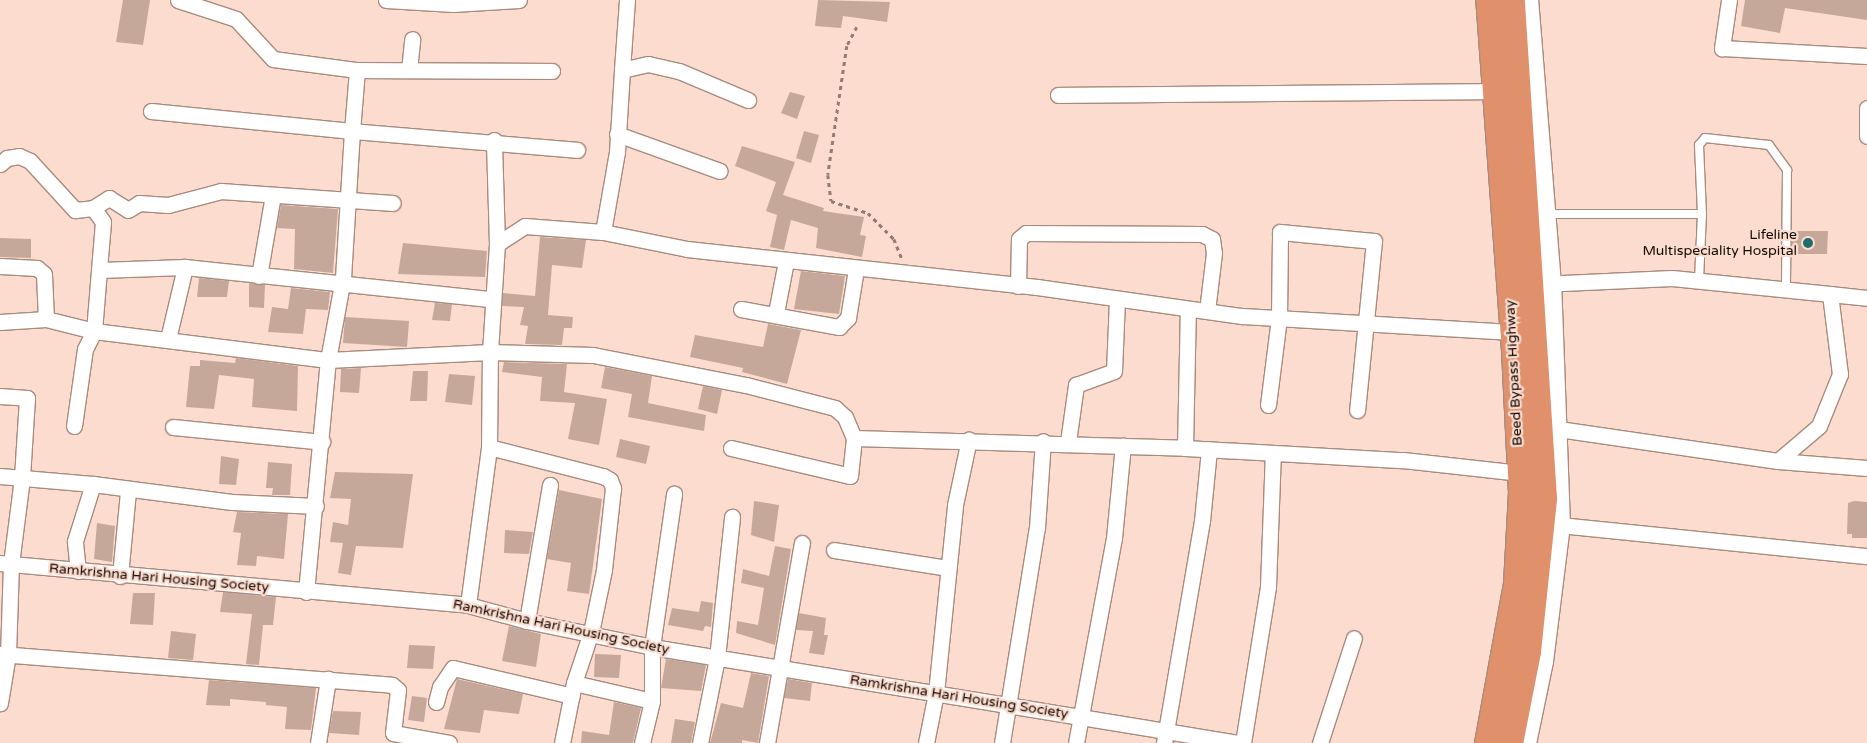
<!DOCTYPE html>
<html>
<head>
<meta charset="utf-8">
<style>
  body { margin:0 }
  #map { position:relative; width:1867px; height:743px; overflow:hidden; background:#fcdccf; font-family:"Varela Round",sans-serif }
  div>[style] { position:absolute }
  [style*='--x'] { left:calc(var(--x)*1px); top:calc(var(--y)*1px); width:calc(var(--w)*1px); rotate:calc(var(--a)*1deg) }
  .building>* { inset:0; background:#c6a89b }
  .path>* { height:2.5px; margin-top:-1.25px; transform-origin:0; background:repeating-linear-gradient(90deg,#927c73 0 4px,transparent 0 8px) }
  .roads { filter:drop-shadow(1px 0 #a88b7f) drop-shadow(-1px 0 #a88b7f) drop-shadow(0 1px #a88b7f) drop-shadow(0 -1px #a88b7f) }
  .service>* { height:8px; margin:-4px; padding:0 4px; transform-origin:4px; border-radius:4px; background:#fff }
  .minor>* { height:15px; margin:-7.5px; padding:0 7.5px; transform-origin:7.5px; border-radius:7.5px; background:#fff }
  .tertiary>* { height:19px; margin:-9.5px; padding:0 9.5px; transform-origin:9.5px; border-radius:9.5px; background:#fff }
  .trunk>* { height:25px; margin:-12.5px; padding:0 12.5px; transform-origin:12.5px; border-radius:12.5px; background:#e0906b }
  .dots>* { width:14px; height:14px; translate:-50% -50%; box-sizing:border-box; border:2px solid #fcdccf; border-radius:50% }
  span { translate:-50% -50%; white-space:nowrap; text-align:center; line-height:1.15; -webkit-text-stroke:4.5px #fcdccf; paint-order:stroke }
  .poi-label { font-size:14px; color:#130905 }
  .right { translate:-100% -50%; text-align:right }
  .street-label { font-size:14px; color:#130905 }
</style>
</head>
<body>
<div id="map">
  <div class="building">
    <div style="clip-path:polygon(123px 0,150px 0,143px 45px,116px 42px)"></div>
    <div style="clip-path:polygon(818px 0,890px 2px,887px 22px,843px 16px,841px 28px,815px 26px)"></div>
    <div style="clip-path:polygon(1745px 0,1867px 0,1867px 20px,1785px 8px,1780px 33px,1741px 26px)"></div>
    <div style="clip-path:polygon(790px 92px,805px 96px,797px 119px,781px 113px)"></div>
    <div style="clip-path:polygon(804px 131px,819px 135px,811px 163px,796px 158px)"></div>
    <div style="clip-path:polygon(742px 146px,795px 162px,783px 195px,824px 208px,823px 211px,864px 217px,860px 235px,866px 236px,862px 257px,816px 248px,818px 228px,791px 220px,784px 250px,770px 247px,777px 215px,766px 211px,776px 182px,735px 166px)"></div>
    <div style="clip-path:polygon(281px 205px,338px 209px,333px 273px,294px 269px,295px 229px,277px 228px)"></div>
    <div style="clip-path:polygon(1792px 231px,1828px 231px,1827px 254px,1792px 254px)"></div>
    <div style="clip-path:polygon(540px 237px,586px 240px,582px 268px,552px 265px,548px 315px,573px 317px,572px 328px,564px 328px,562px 345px,525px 344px,528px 326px,520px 325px,524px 307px,502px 306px,503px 293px,535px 296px)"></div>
    <div style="clip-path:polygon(0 238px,31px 239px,31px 258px,0 257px)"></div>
    <div style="clip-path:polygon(403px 243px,487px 251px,485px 277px,398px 274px)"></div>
    <div style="clip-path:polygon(801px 271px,845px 276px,839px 314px,794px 309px)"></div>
    <div style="clip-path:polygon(199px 278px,229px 281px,227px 297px,197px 297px)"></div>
    <div style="clip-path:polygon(249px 283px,265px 285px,264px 308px,249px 307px)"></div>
    <div style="clip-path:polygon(291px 288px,330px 292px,328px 310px,306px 309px,303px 334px,268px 332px,272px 307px,288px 309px)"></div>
    <div style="clip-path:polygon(435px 303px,452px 304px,450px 321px,432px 320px)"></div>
    <div style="clip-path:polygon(345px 317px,409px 321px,407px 347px,343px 343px)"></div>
    <div style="clip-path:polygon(768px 324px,801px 330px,787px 384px,742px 372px,743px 368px,690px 357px,695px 335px,763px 347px)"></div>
    <div style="clip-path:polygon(236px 358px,298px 366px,297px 411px,252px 407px,254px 379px,219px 375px,214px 409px,186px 407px,190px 366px,200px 366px,200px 360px,235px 363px)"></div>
    <div style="clip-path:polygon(504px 362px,567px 364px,564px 392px,607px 399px,599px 445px,568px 439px,575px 403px,540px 401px,542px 377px,502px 372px)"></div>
    <div style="clip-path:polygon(605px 367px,652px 376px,648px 403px,706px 415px,704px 431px,628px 417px,632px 394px,601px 388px)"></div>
    <div style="clip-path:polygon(361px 368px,359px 393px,340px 392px,341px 369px)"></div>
    <div style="clip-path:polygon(413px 371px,428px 371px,427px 401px,410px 401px)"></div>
    <div style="clip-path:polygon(449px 374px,475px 376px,472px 405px,445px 402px)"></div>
    <div style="clip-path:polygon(703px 386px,722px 390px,717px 414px,698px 409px)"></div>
    <div style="clip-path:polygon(620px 439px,650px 446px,646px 464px,616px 457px)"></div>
    <div style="clip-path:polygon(221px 456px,239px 459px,236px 485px,219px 484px)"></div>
    <div style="clip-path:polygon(268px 462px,292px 464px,290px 495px,272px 495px,273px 488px,266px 488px)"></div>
    <div style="clip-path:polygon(335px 472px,413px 474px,403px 548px,356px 546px,351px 575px,338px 573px,343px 543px,330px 542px,333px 522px,348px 525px,351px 499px,330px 498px)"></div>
    <div style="clip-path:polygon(559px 490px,602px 499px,589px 594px,567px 591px,571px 563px,547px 559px)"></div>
    <div style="clip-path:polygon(754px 501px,779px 505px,774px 542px,751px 535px)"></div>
    <div style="clip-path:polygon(1854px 501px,1867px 502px,1867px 538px,1852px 538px,1852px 534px,1847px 534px,1848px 503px)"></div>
    <div style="clip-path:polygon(237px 512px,288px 514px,284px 559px,257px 556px,256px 566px,237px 565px,241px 533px,233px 532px)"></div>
    <div style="clip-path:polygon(97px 523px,115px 526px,112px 562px,94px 559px)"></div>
    <div style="clip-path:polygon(505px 530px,533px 532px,529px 554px,504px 553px)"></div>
    <div style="clip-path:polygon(775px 546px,791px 549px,775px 645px,736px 633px,737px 621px,758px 625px,764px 588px,741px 583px,743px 569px,769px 576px)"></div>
    <div style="clip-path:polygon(223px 592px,276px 597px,273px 625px,263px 625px,259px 665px,246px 664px,252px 614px,220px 612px)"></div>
    <div style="clip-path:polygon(133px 593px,155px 593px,153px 625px,130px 624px)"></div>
    <div style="clip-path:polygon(701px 601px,713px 603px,711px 627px,705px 626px,703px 631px,668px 625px,672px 608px,699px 612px)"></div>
    <div style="clip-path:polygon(799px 613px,826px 618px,824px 635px,828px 635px,824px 655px,809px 653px,813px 631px,796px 630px)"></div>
    <div style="clip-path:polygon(509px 626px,541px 634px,536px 667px,502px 661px)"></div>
    <div style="clip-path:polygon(171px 631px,196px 634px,193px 660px,168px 658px)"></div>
    <div style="clip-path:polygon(409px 645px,435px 646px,433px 669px,407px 668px)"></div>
    <div style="clip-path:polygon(595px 654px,621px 655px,619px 678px,594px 677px)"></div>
    <div style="clip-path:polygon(666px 659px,706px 665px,701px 691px,661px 688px)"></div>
    <div style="clip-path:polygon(751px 673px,769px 676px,758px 743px,742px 740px,742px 743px,710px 743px,721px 703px,743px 708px)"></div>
    <div style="clip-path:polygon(457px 679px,523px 694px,519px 714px,484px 710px,480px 733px,444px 729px)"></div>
    <div style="clip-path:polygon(788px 679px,812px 683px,810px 701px,784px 698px)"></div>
    <div style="clip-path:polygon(209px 680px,316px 688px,311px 730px,285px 729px,287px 707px,266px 705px,266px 702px,230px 699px,230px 706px,206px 705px)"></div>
    <div style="clip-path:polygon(412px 696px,427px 698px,424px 722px,408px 720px)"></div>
    <div style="clip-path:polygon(614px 702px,641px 708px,633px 743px,581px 743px,582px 731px,609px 735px)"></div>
    <div style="clip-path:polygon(333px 711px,361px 712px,359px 735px,329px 733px)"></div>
    <div style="clip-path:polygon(675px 719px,695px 722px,691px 743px,671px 743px)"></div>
  </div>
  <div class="path">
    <div style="--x:857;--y:27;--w:21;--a:118"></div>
    <div style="--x:847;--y:46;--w:130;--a:98.4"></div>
    <div style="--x:828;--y:175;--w:26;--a:83"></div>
    <div style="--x:831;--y:201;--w:39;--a:18"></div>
    <div style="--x:868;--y:213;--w:37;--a:45"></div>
    <div style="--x:894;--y:239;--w:22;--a:68"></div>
  </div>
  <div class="roads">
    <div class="service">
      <div style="--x:1545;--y:214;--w:157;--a:0"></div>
      <div style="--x:1699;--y:280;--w:66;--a:-87.4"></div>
      <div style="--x:1702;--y:214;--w:69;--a:-92.5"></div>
      <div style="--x:1699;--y:145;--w:9;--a:-49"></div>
      <div style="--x:1705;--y:138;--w:64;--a:6.2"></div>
      <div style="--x:1769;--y:145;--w:31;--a:54"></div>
      <div style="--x:1787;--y:170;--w:120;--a:90.5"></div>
    </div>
    <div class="minor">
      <div style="--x:178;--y:0;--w:61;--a:18.1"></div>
      <div style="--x:236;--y:19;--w:54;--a:47.2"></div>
      <div style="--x:273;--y:59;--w:85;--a:7.5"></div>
      <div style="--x:386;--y:0;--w:67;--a:3.4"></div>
      <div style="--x:453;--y:4;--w:66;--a:-3.5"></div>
      <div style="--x:627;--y:0;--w:70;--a:94.1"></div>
      <div style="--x:622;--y:70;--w:27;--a:-13"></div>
      <div style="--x:648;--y:64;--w:32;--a:13"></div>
      <div style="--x:679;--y:71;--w:75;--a:22.8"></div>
      <div style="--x:1729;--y:0;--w:49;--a:98.3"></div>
      <div style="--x:1722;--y:48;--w:145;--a:3.2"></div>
      <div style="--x:409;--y:70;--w:31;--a:-84"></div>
      <div style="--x:1058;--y:95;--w:437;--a:-0.5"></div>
      <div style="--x:1867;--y:108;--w:28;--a:90"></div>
      <div style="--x:151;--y:111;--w:202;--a:5.7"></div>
      <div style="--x:352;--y:131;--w:61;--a:-85.3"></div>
      <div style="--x:357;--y:70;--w:195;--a:0.3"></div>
      <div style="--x:617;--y:134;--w:109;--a:19.8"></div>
      <div style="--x:0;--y:164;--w:9;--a:-41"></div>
      <div style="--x:7;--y:158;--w:12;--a:-9"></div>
      <div style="--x:19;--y:156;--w:12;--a:24"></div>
      <div style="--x:30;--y:161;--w:67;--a:47.4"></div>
      <div style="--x:75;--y:210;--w:18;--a:-6"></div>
      <div style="--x:93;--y:208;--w:17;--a:54"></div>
      <div style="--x:103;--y:222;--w:48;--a:94.8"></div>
      <div style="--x:93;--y:208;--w:19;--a:-32"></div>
      <div style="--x:109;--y:198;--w:22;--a:32"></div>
      <div style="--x:128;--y:210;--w:13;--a:-32"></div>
      <div style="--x:139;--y:203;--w:29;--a:4"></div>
      <div style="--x:168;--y:205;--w:55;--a:-14.8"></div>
      <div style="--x:221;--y:191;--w:172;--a:4"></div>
      <div style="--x:603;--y:232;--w:81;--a:-80.1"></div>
      <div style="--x:617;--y:152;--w:82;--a:-86.5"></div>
      <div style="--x:497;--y:244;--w:33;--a:-33"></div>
      <div style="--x:525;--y:226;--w:78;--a:4.4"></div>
      <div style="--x:603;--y:232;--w:86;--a:11.4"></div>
      <div style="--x:687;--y:249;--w:352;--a:6.2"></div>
      <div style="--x:1037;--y:287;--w:207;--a:8.1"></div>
      <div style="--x:1242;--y:316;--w:271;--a:3.4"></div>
      <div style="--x:0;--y:266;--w:37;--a:3"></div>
      <div style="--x:37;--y:268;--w:9;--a:41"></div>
      <div style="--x:44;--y:274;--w:45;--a:87.5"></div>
      <div style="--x:46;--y:319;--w:49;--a:14"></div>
      <div style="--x:94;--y:331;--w:61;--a:-85.3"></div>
      <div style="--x:99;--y:270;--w:86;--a:-2"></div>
      <div style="--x:185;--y:267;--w:308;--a:6"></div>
      <div style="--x:259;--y:276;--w:82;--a:-80.2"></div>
      <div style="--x:1541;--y:284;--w:131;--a:-2.6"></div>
      <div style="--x:1672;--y:278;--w:159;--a:5.8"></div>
      <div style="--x:1830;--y:294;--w:81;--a:82.9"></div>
      <div style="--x:1840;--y:374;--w:56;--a:112"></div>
      <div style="--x:1819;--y:426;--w:54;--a:139.5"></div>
      <div style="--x:1778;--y:461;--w:234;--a:-171.7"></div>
      <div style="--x:1018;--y:286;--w:47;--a:-88.8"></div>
      <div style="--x:1019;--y:239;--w:9;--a:-41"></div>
      <div style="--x:1026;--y:233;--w:176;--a:0.3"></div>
      <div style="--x:1202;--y:234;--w:11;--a:27"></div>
      <div style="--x:1212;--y:239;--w:14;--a:82"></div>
      <div style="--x:1214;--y:253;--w:58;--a:96.9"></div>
      <div style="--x:1830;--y:294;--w:37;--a:6"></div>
      <div style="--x:741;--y:309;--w:100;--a:10.4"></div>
      <div style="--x:839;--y:327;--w:13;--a:-45"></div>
      <div style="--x:848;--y:318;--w:50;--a:-80.7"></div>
      <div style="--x:776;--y:313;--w:53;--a:-79.1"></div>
      <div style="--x:0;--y:322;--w:46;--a:-3.7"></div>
      <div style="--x:168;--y:339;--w:74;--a:-76.7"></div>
      <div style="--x:0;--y:396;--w:27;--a:4"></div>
      <div style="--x:27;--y:398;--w:80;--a:93.6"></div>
      <div style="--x:22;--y:478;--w:87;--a:97.3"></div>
      <div style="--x:11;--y:564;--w:459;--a:5.1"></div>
      <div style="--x:468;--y:605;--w:61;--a:15.2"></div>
      <div style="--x:527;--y:621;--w:128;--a:11.7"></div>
      <div style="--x:652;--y:647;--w:595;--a:9.29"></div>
      <div style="--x:1268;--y:405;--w:88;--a:-82.8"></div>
      <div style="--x:1279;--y:318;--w:86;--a:-89.3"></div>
      <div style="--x:1280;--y:232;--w:94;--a:5.5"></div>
      <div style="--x:1374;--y:241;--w:170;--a:95.7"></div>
      <div style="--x:74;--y:426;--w:78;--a:-81.9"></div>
      <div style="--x:85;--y:349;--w:20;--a:-63"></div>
      <div style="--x:94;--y:331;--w:236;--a:7.1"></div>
      <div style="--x:328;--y:360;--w:162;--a:-2.8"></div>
      <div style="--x:490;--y:352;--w:108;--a:-86.3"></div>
      <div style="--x:497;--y:244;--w:104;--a:-91.7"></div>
      <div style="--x:173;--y:427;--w:150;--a:5.7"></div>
      <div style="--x:1068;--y:442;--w:58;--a:-82"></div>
      <div style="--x:1076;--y:385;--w:40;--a:-20.2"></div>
      <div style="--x:1114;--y:371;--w:72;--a:-87.6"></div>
      <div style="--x:489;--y:447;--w:118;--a:14.3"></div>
      <div style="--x:603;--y:476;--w:8;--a:30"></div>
      <div style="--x:610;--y:480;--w:9;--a:69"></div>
      <div style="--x:613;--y:488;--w:82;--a:96.3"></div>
      <div style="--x:604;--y:570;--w:63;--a:101.8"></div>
      <div style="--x:591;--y:632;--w:54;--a:108.4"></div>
      <div style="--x:574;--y:683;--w:61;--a:101.3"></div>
      <div style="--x:731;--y:448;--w:122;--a:13.2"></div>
      <div style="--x:850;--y:476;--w:38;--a:-84"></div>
      <div style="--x:854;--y:438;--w:331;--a:1.7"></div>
      <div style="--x:1185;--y:448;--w:218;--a:3.2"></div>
      <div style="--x:1403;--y:460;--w:118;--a:6.3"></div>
      <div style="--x:1185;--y:448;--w:139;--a:-88.8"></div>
      <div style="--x:1778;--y:461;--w:89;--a:4.5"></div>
      <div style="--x:0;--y:476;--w:93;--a:4.9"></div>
      <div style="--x:1550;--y:524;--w:319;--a:5.8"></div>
      <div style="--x:834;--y:550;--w:115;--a:9"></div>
      <div style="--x:0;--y:563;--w:11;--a:5"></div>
      <div style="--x:11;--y:564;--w:90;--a:91.9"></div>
      <div style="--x:8;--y:654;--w:50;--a:99.3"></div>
      <div style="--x:78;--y:571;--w:30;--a:-96"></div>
      <div style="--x:75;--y:541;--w:60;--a:-72.5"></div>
      <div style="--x:93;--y:484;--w:140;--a:7.4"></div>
      <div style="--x:232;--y:502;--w:84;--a:2.7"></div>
      <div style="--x:120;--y:576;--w:85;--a:-84.6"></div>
      <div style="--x:306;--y:592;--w:233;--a:-84.6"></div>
      <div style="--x:328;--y:360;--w:83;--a:-79.6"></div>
      <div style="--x:343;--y:278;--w:147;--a:-86.5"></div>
      <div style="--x:352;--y:131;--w:226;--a:4.8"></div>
      <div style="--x:468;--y:605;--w:159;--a:-82.4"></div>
      <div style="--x:489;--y:447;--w:95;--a:-89.4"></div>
      <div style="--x:490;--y:352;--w:103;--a:1.7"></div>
      <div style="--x:593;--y:355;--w:156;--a:11.1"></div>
      <div style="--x:746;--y:385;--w:92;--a:14.5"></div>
      <div style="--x:835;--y:408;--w:13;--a:42"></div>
      <div style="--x:845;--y:417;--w:23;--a:67"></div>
      <div style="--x:527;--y:621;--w:138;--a:-80.4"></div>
      <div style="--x:0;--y:654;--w:393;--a:4.5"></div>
      <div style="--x:392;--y:685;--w:8;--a:40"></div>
      <div style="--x:398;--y:690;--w:43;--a:96.6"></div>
      <div style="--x:393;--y:733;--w:57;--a:10.1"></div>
      <div style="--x:574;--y:683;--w:80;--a:13"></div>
      <div style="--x:436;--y:702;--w:16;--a:-75"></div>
      <div style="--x:440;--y:687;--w:23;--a:-56"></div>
      <div style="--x:453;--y:668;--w:122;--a:13.2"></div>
      <div style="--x:318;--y:743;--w:65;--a:-81.1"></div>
      <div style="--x:642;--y:743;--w:43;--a:-76.6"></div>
      <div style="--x:652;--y:701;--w:54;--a:-90"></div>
      <div style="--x:652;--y:647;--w:155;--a:-81.8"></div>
      <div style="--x:700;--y:743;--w:87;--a:-78.7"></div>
      <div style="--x:717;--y:658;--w:142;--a:-83.9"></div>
      <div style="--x:767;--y:743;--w:203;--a:-80.1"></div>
      <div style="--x:926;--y:743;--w:51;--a:-78.7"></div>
      <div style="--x:936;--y:693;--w:189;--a:-84.2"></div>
      <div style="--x:955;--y:505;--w:67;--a:-78"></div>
      <div style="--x:1002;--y:743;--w:218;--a:-80.8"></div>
      <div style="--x:1037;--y:528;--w:87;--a:-86.1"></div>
      <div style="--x:1076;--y:743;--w:208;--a:-79.5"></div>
      <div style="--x:1114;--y:538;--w:93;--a:-84.5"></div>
      <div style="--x:1164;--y:743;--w:225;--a:-80.3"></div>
      <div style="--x:1202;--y:521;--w:72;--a:-84.4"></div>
      <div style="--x:1243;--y:743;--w:158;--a:-80.9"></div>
      <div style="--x:1268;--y:587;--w:134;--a:-87.9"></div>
      <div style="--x:1320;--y:743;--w:110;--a:-72.1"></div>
    </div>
    <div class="tertiary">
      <div style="--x:1526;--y:743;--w:84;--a:-78.3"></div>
      <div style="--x:1543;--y:661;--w:137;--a:-82.9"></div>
      <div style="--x:1560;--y:525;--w:241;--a:-92.1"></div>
      <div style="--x:1551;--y:284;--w:285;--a:-94.6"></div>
    </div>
    <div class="trunk">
      <div style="--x:1487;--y:743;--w:162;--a:-79.7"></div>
      <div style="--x:1516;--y:584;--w:91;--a:-86.9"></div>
      <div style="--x:1521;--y:493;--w:143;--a:-92.8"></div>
      <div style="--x:1514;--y:350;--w:351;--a:-94.2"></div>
      <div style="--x:1510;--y:743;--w:94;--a:-78.9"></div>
      <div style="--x:1528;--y:651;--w:154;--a:-84"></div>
      <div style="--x:1544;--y:498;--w:499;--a:-93.7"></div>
    </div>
  </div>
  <div class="dots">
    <div style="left:1808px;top:243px;background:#206c6c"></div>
  </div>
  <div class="poi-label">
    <span class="right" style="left:1797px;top:243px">Lifeline<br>Multispeciality Hospital</span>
  </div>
  <div class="street-label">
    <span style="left:1514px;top:373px;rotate:-93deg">Beed Bypass Highway</span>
    <span style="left:159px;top:578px;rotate:5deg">Ramkrishna Hari Housing Society</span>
    <span style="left:561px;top:627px;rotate:12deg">Ramkrishna Hari Housing Society</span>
    <span style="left:959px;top:697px;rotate:9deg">Ramkrishna Hari Housing Society</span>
  </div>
</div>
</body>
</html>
